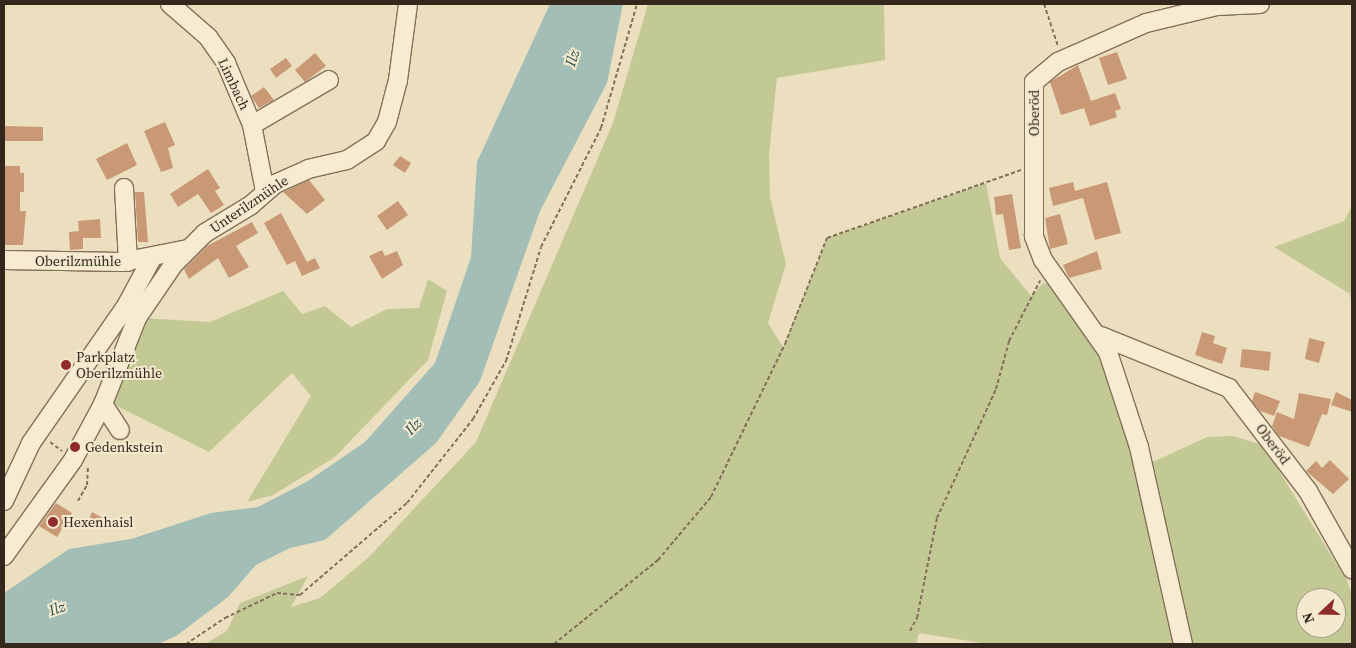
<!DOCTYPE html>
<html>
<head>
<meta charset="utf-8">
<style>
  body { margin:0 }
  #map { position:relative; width:1356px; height:648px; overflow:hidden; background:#ecdfbf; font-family:"Source Serif 4",serif }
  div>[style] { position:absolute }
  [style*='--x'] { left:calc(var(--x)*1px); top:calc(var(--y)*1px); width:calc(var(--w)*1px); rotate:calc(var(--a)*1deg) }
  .green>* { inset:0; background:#c2c994 }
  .water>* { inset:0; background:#a2beb6 }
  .building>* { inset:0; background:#c99976 }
  .path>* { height:2px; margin-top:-1px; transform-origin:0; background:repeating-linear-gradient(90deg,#847058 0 4px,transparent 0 6.5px) }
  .roads { filter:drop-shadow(1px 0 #847058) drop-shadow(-1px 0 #847058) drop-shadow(0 1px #847058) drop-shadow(0 -1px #847058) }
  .minor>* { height:18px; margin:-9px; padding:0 9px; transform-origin:9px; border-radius:9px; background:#f7ecd2 }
  .dots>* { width:14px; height:14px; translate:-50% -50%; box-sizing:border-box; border:2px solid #f3e9cf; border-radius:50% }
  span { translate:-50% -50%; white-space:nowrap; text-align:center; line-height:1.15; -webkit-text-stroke:4px #f3e9cf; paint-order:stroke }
  .street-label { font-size:14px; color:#34281c }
  .poi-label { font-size:14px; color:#34281c }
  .left { translate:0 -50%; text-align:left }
  .water-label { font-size:15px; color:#2c5351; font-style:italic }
  .frame { position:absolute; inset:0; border:5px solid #34281c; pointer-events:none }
  .north { position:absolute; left:1296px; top:588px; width:50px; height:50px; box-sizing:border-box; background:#f3e9cf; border:1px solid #a79c87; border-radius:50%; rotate:249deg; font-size:14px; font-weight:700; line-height:20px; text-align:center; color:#34281c }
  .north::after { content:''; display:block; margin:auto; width:18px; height:22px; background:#902b2b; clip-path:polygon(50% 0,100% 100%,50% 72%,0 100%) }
</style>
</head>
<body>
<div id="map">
  <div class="green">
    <div style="clip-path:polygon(evenodd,648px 4px,884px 4px,885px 60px,777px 78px,769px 154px,770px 197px,786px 264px,768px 323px,783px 347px,827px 238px,986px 183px,1000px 258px,1031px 296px,1043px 283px,1054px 285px,1101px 336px,1144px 466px,1207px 437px,1233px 436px,1263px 445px,1347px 581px,1352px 594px,1352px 644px,988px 644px,919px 633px,916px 644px,205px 644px,227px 631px,240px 603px,308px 576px,291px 607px,320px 598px,370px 556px,476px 442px,613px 123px,648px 4px,1306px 598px,1336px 598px,1336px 628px,1306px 628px,1306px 598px)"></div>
    <div style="clip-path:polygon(1352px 206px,1352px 307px,1350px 294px,1274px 247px,1344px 221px)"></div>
    <div style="clip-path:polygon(428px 279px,447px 291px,428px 360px,335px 457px,273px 495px,247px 502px,311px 396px,292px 373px,209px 452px,109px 402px,142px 318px,210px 322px,283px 291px,302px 314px,325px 306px,351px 327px,387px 309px,419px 308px)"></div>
  </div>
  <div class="water">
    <div style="clip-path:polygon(550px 4px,623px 4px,607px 83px,540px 211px,480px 381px,436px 443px,325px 540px,290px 548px,256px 565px,228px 597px,176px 636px,158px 644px,4px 644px,4px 593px,69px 549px,131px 539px,211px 513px,258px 507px,308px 481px,365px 442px,435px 363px,471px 257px,477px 162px)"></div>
  </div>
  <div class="building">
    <div style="clip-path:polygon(1117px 52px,1127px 79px,1108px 85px,1099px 58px)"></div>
    <div style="clip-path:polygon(315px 53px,326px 66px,305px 82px,295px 70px)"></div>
    <div style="clip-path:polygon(286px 58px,292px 66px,276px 78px,270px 69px)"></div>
    <div style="clip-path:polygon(1078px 65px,1091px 101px,1115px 93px,1121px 109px,1115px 111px,1117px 117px,1090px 126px,1084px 108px,1061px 115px,1050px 82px)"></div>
    <div style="clip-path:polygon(264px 87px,274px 100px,259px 108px,251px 96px)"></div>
    <div style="clip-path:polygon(165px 122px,175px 145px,168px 148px,173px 168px,161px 172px,144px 131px)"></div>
    <div style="clip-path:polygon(4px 126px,43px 127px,43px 141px,4px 141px)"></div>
    <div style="clip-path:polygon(127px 143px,137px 165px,107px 180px,96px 159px)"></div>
    <div style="clip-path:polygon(400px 156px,411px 163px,405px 173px,393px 165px)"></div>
    <div style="clip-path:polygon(4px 166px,20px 166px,20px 173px,24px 173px,24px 192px,20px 192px,20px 211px,26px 211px,23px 245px,4px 245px)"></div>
    <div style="clip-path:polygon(208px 169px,220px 188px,215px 191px,224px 205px,211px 213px,198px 194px,178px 207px,170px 194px)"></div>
    <div style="clip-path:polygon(309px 180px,325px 200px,307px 214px,283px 192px)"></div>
    <div style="clip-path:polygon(1073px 182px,1075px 191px,1107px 182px,1121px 233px,1095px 240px,1083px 198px,1053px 206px,1049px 188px)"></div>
    <div style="clip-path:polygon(135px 192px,144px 192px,148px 242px,138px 242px)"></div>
    <div style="clip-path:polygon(1012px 194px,1021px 248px,1009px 250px,1003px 214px,996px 215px,994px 197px)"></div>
    <div style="clip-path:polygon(398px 201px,408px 215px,387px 230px,377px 216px)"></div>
    <div style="clip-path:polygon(281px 213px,307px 262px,315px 258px,320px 268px,302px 276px,295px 261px,287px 265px,264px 223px)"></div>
    <div style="clip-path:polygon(1060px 214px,1068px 244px,1050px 249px,1045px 218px)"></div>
    <div style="clip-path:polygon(100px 219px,101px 238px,83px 238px,83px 249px,70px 250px,69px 232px,79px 231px,78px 221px)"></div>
    <div style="clip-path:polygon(252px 222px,258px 233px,236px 246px,249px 267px,229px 278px,218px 258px,189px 279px,184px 269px,207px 246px)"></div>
    <div style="clip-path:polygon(382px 250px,385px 256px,397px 251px,403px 265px,382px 279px,369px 256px)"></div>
    <div style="clip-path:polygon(1097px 251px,1102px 269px,1069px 278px,1063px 265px)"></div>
    <div style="clip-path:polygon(1202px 332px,1215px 336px,1213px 343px,1227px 348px,1222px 364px,1195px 355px)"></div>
    <div style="clip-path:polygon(1309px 338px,1325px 342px,1319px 363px,1305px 359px)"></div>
    <div style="clip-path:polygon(1242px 349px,1271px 352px,1269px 371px,1240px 367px)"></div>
    <div style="clip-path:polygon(1255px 392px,1280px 401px,1274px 416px,1260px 411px,1252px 401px)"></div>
    <div style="clip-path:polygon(1336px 392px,1352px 400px,1352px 412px,1331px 405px)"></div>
    <div style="clip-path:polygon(1299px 393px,1331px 399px,1327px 415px,1322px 414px,1309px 447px,1279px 436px,1272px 426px,1277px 412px,1294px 419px)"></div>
    <div style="clip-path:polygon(1330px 460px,1349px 479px,1333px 494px,1306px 471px,1316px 461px,1322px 468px)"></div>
    <div style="clip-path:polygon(56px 503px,72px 513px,57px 537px,39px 526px)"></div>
    <div style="clip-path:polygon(92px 512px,106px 520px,101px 529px,88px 522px)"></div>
  </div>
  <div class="path">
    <div style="--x:1044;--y:4;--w:44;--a:71.6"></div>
    <div style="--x:50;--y:442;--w:15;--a:37"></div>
    <div style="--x:78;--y:501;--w:18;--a:-61"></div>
    <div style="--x:87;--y:485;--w:17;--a:-87"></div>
    <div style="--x:910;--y:631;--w:15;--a:-62"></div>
    <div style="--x:917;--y:618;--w:102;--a:-78.7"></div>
    <div style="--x:937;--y:518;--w:142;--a:-65.4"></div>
    <div style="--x:996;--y:389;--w:50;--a:-74.8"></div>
    <div style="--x:1009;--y:341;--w:68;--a:-62.7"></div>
    <div style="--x:186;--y:644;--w:47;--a:-33.7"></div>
    <div style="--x:225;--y:618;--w:58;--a:-25.7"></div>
    <div style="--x:277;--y:593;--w:23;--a:5"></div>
    <div style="--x:300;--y:595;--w:141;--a:-40.7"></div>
    <div style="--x:407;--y:503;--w:107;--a:-51.8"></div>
    <div style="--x:473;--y:419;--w:67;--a:-60.4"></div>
    <div style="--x:506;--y:361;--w:119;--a:-72.9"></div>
    <div style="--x:541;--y:247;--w:133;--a:-63.2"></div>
    <div style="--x:601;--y:128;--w:129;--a:-73.8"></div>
    <div style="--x:554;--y:644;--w:134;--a:-38.9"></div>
    <div style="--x:658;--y:560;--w:82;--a:-49.9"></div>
    <div style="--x:711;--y:497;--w:170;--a:-64.2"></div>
    <div style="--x:785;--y:344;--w:114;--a:-68.4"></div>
    <div style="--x:827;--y:238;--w:206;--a:-19.3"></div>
  </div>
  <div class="roads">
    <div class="minor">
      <div style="--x:170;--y:4;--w:50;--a:41"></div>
      <div style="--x:208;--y:37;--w:32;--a:55"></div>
      <div style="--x:226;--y:63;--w:67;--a:67.2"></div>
      <div style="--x:252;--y:125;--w:67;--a:78.9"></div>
      <div style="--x:252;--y:125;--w:89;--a:-30.3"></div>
      <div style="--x:124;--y:188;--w:74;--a:86.9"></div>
      <div style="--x:4;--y:260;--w:118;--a:1"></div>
      <div style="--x:122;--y:262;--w:67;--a:-11.1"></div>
      <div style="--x:1101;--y:336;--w:138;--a:22.1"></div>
      <div style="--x:1229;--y:388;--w:130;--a:52.5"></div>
      <div style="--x:1308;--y:491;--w:90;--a:60.6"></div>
      <div style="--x:103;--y:404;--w:31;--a:57"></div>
      <div style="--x:4;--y:501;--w:64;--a:-65"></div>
      <div style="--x:31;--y:443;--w:165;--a:-55.2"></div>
      <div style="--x:125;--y:308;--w:57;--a:-61.6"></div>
      <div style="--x:4;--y:556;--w:118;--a:-54.3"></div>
      <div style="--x:73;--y:460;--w:64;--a:-61.8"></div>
      <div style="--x:103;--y:404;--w:92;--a:-68.4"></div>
      <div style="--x:137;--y:318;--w:64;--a:-55.8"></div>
      <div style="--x:173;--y:265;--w:45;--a:-45"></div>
      <div style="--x:205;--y:233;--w:54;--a:-31.3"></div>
      <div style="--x:251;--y:205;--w:32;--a:-41"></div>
      <div style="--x:275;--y:184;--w:36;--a:-24"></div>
      <div style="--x:308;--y:169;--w:40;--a:-13"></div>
      <div style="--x:347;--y:160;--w:35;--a:-33"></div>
      <div style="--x:376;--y:141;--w:22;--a:-60"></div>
      <div style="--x:387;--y:122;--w:43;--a:-75.3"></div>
      <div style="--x:398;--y:80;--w:77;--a:-82.5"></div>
      <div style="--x:1183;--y:644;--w:202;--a:-102.6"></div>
      <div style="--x:1139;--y:447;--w:100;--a:-108.1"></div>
      <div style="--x:1108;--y:352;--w:113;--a:-125.2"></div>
      <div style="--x:1043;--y:260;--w:26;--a:-111"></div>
      <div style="--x:1034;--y:236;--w:154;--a:-90"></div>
      <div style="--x:1034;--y:82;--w:31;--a:-40"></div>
      <div style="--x:1058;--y:62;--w:96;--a:-23.9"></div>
      <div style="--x:1146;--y:23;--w:73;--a:-13.5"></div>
      <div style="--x:1217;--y:6;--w:43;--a:-2.7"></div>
    </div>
  </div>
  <div class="dots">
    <div style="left:66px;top:365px;background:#902b2b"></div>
    <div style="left:75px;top:447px;background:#902b2b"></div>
    <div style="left:53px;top:522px;background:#902b2b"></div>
  </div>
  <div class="street-label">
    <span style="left:234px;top:84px;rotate:65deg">Limbach</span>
    <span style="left:1034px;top:113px;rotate:-90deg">Oberöd</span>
    <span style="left:249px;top:204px;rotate:-34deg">Unterilzmühle</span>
    <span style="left:78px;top:261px">Oberilzmühle</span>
    <span style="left:1273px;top:444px;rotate:53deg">Oberöd</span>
  </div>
  <div class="poi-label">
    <span class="left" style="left:76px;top:365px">Parkplatz<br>Oberilzmühle</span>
    <span class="left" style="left:85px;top:447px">Gedenkstein</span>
    <span class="left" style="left:63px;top:522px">Hexenhaisl</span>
  </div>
  <div class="water-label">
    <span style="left:572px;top:58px;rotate:-72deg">Ilz</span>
    <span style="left:413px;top:426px;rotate:-45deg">Ilz</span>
    <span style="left:57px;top:608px;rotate:-19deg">Ilz</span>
  </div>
  <div class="frame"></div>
  <div class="north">N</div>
</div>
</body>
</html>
